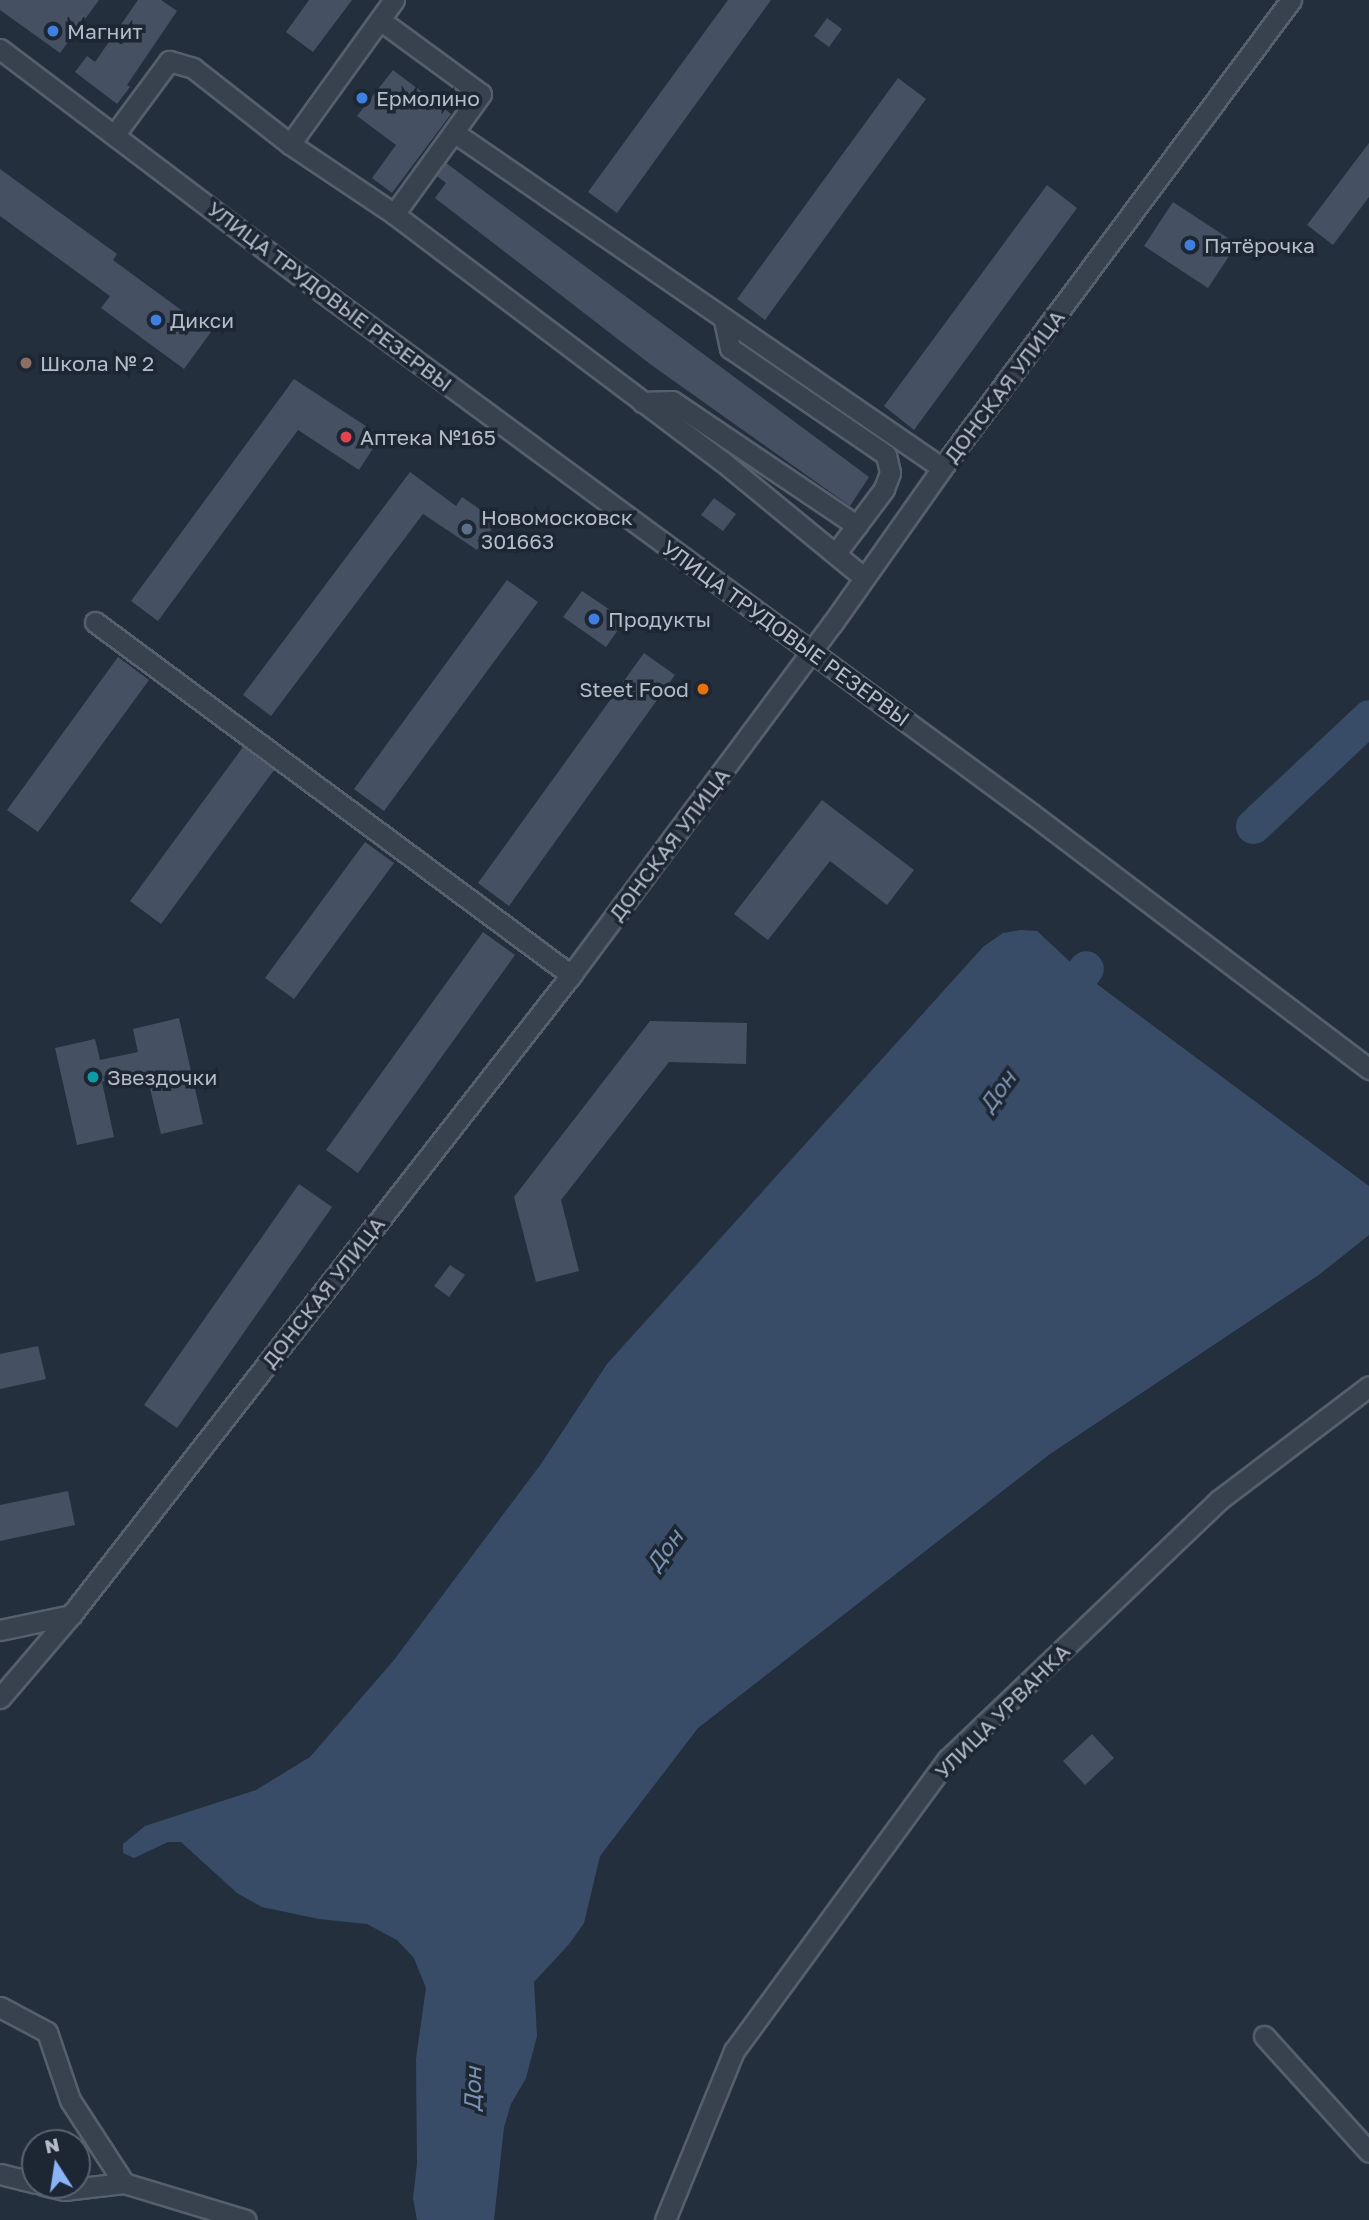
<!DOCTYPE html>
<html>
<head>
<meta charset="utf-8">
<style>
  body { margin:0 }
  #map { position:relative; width:1369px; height:2220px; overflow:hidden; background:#242f3e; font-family:"Golos Text",sans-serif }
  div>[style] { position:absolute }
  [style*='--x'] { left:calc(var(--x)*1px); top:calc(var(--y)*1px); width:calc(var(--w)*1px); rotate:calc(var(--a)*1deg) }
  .water>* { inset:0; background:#394c67 }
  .river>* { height:35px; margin:-17.5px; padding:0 17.5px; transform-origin:17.5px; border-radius:17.5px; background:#394c67 }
  .building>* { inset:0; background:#455162 }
  .roads { filter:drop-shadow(2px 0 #565f6c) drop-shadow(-2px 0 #565f6c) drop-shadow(0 2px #565f6c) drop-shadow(0 -2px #565f6c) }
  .minor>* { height:19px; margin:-9.5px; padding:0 9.5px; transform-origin:9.5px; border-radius:9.5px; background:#38414e }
  .dots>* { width:19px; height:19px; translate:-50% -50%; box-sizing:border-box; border:4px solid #1d2633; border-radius:50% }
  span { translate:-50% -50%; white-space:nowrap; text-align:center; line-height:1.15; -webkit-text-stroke:7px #1d2633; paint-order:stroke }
  .poi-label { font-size:21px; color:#b4bcc9 }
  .left { translate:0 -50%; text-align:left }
  .right { translate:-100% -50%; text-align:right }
  .street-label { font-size:21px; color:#b4bcc9 }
  .water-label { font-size:23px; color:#7c92b1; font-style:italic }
  .north { position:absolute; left:21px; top:2129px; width:70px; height:70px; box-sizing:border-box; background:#1d2633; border:2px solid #59626f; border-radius:50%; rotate:348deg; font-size:19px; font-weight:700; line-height:28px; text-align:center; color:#b4bcc9 }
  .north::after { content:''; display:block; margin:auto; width:24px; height:32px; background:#8ab4f8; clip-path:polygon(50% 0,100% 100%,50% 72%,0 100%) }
</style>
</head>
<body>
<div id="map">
  <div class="water">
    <div style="clip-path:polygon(1021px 930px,1037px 931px,1082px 973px,1369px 1186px,1369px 1235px,1320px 1274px,1050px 1454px,698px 1728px,600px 1856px,584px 1923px,570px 1943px,534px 1982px,537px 2036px,526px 2078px,511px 2104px,504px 2127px,494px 2220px,417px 2220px,413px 2198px,417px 2164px,416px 2059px,426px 1988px,414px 1958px,397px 1940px,367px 1924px,319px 1919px,262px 1907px,237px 1893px,181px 1842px,168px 1842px,134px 1858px,123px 1853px,123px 1844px,145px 1826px,256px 1790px,310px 1757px,394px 1660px,541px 1464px,607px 1364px,983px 947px,1003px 933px)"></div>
  </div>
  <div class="river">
    <div style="--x:1253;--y:826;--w:159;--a:-43.2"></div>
    <div style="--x:1054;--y:1012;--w:54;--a:-54"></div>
  </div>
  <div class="building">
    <div style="clip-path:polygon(0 0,99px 0,60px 53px,0 10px)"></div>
    <div style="clip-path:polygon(138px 0,161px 0,177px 11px,127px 85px,130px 87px,117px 104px,75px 72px,87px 56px,95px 62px)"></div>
    <div style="clip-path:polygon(309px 0,352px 0,313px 52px,286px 32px)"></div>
    <div style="clip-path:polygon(728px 0,771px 0,617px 213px,588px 192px)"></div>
    <div style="clip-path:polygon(827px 18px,842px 29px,829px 47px,814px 36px)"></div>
    <div style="clip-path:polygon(393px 70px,451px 114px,392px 193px,372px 178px,396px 145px,357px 116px)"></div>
    <div style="clip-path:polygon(898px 78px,926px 99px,765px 320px,737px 299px)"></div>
    <div style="clip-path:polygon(1369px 143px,1369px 197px,1333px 245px,1307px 225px)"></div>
    <div style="clip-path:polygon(446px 163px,869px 477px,850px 506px,650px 364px,435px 198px,446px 183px,437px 176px)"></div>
    <div style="clip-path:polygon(0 169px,117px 254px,113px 260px,211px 332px,184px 369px,101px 308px,110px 296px,0 216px)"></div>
    <div style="clip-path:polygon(1047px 185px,1077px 208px,914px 430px,884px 406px)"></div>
    <div style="clip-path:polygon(1173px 202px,1237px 244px,1208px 288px,1144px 246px)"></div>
    <div style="clip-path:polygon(294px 379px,381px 436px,359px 470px,298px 430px,158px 621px,131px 601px)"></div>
    <div style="clip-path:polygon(410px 472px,456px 506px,462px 497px,497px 521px,477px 550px,423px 514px,271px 716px,243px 695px)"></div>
    <div style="clip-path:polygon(714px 498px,736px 514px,723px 531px,701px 515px)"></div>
    <div style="clip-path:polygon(507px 580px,538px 602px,384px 811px,354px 789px)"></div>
    <div style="clip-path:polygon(582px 591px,625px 620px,606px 647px,563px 617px)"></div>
    <div style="clip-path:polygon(644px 653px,675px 675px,509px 906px,478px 883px)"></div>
    <div style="clip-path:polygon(118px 657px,149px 680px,38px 832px,7px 810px)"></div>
    <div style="clip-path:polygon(243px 747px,274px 770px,161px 924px,130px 901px)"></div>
    <div style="clip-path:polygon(822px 800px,914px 870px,887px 905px,830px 861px,768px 940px,734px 914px)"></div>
    <div style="clip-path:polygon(365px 842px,394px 863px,294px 999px,265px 978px)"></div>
    <div style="clip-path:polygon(483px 932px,515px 955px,358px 1173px,326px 1150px)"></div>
    <div style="clip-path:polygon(179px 1018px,203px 1124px,161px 1134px,146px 1072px,102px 1082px,114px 1137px,77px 1145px,55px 1048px,95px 1039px,100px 1060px,138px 1052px,133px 1029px)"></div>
    <div style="clip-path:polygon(650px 1021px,747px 1023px,746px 1064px,669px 1062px,561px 1200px,579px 1271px,536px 1282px,514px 1197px)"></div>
    <div style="clip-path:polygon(299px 1184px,332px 1207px,177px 1428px,144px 1405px)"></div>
    <div style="clip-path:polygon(450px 1265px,465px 1275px,449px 1297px,434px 1286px)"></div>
    <div style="clip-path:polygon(38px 1346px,46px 1379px,0 1389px,0 1354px)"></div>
    <div style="clip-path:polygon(68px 1491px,75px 1525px,0 1541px,0 1505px)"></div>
    <div style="clip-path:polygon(1092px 1734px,1114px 1758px,1085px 1785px,1063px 1761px)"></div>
  </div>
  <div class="roads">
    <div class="minor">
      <div style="--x:380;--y:20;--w:125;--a:36.2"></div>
      <div style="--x:481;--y:94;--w:148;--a:125.9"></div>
      <div style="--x:0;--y:49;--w:373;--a:37.1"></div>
      <div style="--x:298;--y:274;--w:911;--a:36.34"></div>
      <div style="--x:1032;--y:814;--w:423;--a:37.1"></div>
      <div style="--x:455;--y:133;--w:591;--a:34.52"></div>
      <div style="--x:115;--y:134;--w:91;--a:-53.5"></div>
      <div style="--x:169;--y:61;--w:25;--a:16"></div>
      <div style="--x:193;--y:68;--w:123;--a:38.1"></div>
      <div style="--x:290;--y:144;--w:125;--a:33.9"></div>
      <div style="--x:394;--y:214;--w:411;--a:37"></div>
      <div style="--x:722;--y:461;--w:183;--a:39.4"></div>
      <div style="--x:290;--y:144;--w:178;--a:-54.2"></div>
      <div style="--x:724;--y:320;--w:29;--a:78"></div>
      <div style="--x:730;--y:348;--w:189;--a:34.4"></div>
      <div style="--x:886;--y:455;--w:18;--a:77"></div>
      <div style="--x:890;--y:473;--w:17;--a:111"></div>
      <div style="--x:884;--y:489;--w:80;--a:126.9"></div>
      <div style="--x:642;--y:402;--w:30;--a:-2"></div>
      <div style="--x:672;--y:401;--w:223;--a:34"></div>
      <div style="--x:95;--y:622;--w:593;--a:36.56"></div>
      <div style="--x:0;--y:1630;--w:73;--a:-11.9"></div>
      <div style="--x:71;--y:1615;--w:812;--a:-52"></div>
      <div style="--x:571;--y:975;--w:437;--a:-53.4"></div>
      <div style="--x:832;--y:624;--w:191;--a:-54.8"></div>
      <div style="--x:942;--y:468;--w:584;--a:-53.29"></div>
      <div style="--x:0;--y:1698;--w:109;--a:-49.5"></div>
      <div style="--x:0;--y:2007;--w:53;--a:28"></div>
      <div style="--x:47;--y:2032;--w:72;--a:71.3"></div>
      <div style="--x:70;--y:2100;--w:99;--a:57"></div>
      <div style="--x:1264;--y:2036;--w:156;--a:47.8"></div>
      <div style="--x:0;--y:2174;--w:36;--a:14"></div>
      <div style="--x:43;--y:2185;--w:22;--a:13"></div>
      <div style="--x:64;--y:2190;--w:60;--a:-6.7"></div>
      <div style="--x:124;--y:2183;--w:127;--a:16.9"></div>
      <div style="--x:665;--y:2220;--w:183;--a:-67.8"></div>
      <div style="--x:734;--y:2051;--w:362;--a:-53.8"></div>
      <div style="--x:948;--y:1759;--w:375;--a:-43.7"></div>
      <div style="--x:1219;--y:1500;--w:188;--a:-37.2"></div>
    </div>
  </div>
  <div class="dots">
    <div style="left:53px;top:31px;background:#3f7fe0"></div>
    <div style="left:362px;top:98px;background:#3f7fe0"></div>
    <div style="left:1190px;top:245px;background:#3f7fe0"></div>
    <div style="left:156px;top:320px;background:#3f7fe0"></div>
    <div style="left:26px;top:363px;background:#8d6e63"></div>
    <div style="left:346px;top:437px;background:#e0444e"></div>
    <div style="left:467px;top:529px;background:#5c6f8a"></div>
    <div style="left:594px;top:619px;background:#3f7fe0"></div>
    <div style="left:703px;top:689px;background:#e8710a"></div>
    <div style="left:93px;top:1077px;background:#0f9aa8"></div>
  </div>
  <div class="poi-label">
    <span class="left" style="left:67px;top:31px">Магнит</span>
    <span class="left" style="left:376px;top:98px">Ермолино</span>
    <span class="left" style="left:1204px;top:245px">Пятёрочка</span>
    <span class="left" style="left:170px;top:320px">Дикси</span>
    <span class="left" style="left:40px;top:363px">Школа № 2</span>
    <span class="left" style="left:360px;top:437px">Аптека №165</span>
    <span class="left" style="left:481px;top:529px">Новомосковск<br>301663</span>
    <span class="left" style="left:608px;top:619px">Продукты</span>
    <span class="right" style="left:689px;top:689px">Steet Food</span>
    <span class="left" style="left:107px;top:1077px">Звездочки</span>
  </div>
  <div class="street-label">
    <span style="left:330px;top:296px;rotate:37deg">УЛИЦА ТРУДОВЫЕ РЕЗЕРВЫ</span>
    <span style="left:1004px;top:386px;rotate:-53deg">ДОНСКАЯ УЛИЦА</span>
    <span style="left:786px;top:633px;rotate:36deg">УЛИЦА ТРУДОВЫЕ РЕЗЕРВЫ</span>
    <span style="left:669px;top:844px;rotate:-53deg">ДОНСКАЯ УЛИЦА</span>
    <span style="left:323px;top:1292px;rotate:-52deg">ДОНСКАЯ УЛИЦА</span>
    <span style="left:1002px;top:1711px;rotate:-45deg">УЛИЦА УРВАНКА</span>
  </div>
  <div class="water-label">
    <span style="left:997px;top:1091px;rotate:-54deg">Дон</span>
    <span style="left:664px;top:1550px;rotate:-54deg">Дон</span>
    <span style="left:472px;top:2089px;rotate:-88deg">Дон</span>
  </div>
  <div class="north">N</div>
</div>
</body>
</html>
